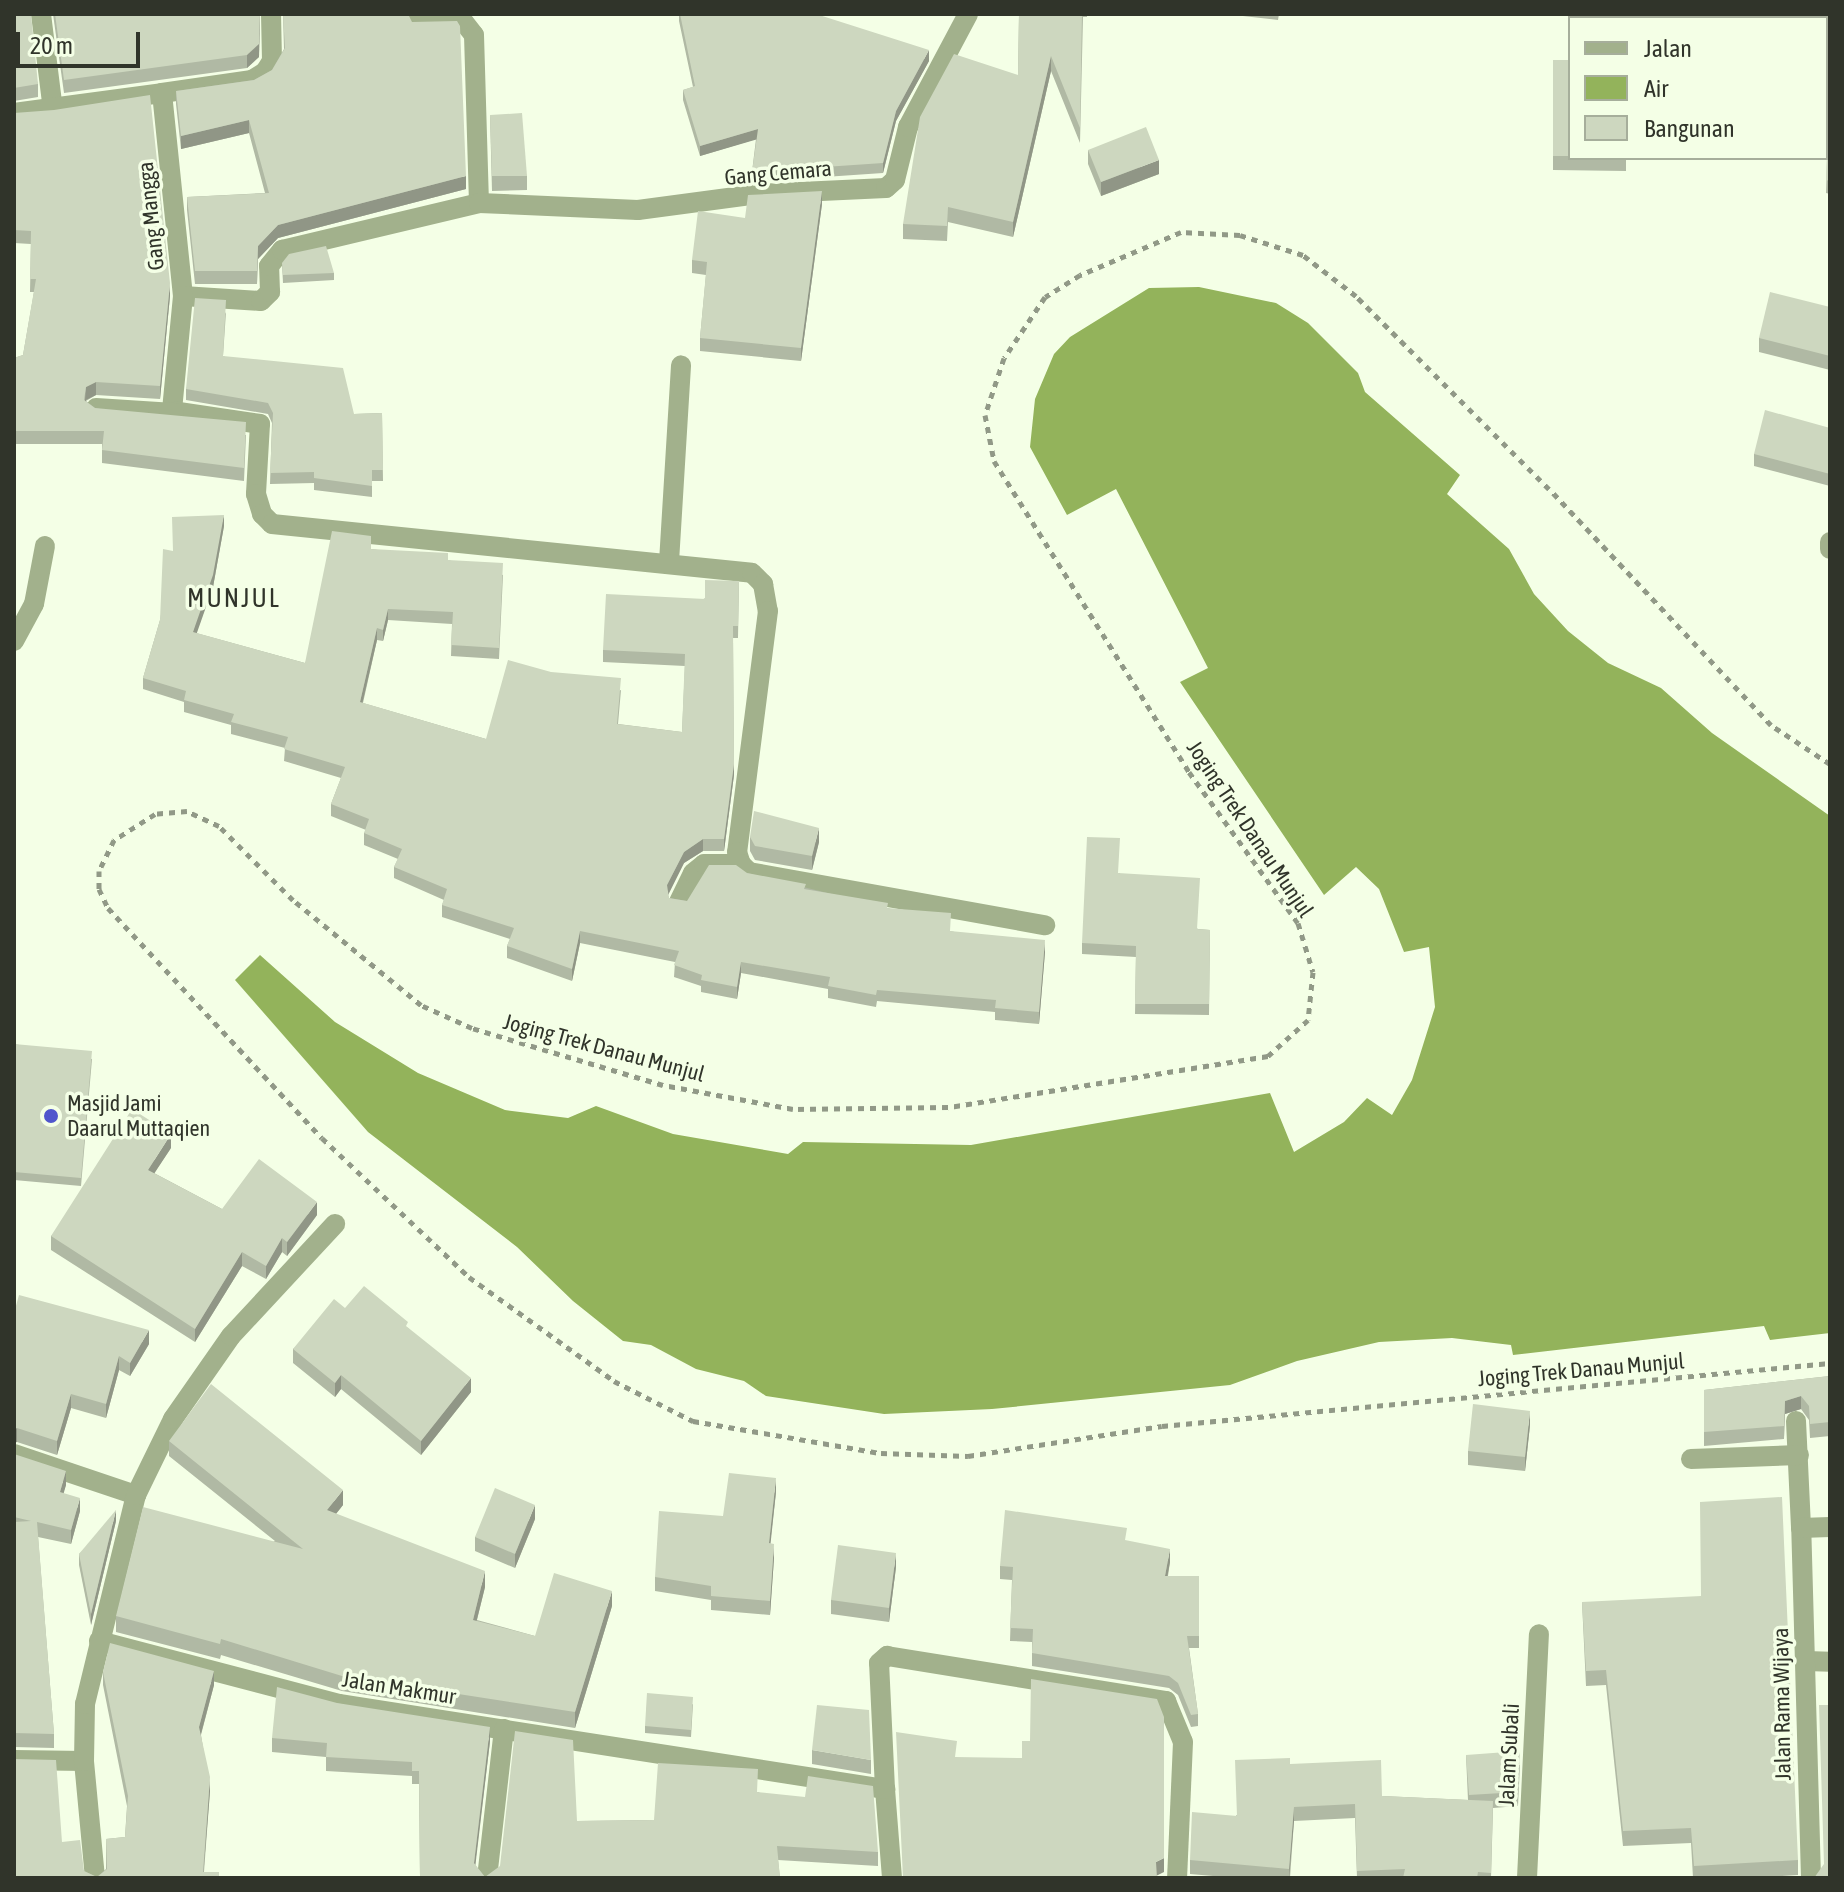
<!DOCTYPE html>
<html>
<head>
<meta charset="utf-8">
<style>
  body { margin:0 }
  #map { position:relative; width:1844px; height:1892px; overflow:hidden; background:#f4ffe6; font-family:"Asap Condensed",sans-serif }
  div>[style] { position:absolute }
  [style*='--x'] { left:calc(var(--x)*1px); top:calc(var(--y)*1px); width:calc(var(--w)*1px); rotate:calc(var(--a)*1deg) }
  .water>* { inset:0; background:#93b35b }
  .path>* { height:5px; margin-top:-2.5px; transform-origin:0; background:repeating-linear-gradient(90deg,#919987 0 6px,transparent 0 12px) }
  .lane>* { height:20px; margin:-10px; padding:0 10px; transform-origin:10px; border-radius:10px; background:#a2b18c }
  .street>* { height:20px; margin:-10px; padding:0 10px; transform-origin:10px; border-radius:10px; background:#a2b18c }
  .wall>* { inset:0; background:#b0b9a4 }
  .shaded-wall>* { inset:0; background:#909686 }
  .building>* { inset:0; background:#cdd7bf }
  .dots>* { width:22px; height:22px; translate:-50% -50%; box-sizing:border-box; border:4px solid #f4ffe6; border-radius:50% }
  span { translate:-50% -50%; white-space:nowrap; text-align:center; line-height:1.15; -webkit-text-stroke:7px #f4ffe6; paint-order:stroke }
  .street-label { font-size:22px; color:#30342a }
  .poi-label { font-size:22px; color:#30342a }
  .left { translate:0 -50%; text-align:left }
  .quarter-label { font-size:26px; color:#30342a; letter-spacing:2px }
  .frame { position:absolute; inset:0; border:16px solid #30342a; pointer-events:none }
  .legend { position:absolute; left:1568px; top:16px; width:260px; height:144px; box-sizing:border-box; background:#f4ffe6; border:2px solid #a6ae9b; margin:0; padding:10px 14px; list-style:none; font-size:24px; color:#30342a }
  .legend li { display:flex; align-items:center; gap:16px; height:40px }
  .legend b { width:40px; border:2px solid #a6ae9b }
  .scale { position:absolute; left:16px; top:32px; width:124px; height:36px; box-sizing:border-box; border:4px solid #30342a; border-top:0; padding-left:10px; font-size:24px; line-height:28px; white-space:nowrap; color:#30342a; -webkit-text-stroke:6px #f4ffe6; paint-order:stroke }
</style>
</head>
<body>
<div id="map">
  <div class="water">
    <div style="clip-path:polygon(1199px 287px,1276px 303px,1308px 323px,1358px 373px,1365px 392px,1460px 475px,1447px 494px,1509px 549px,1534px 594px,1568px 631px,1608px 663px,1661px 688px,1712px 733px,1830px 816px,1830px 1333px,1770px 1340px,1764px 1326px,1513px 1355px,1511px 1345px,1452px 1338px,1379px 1342px,1297px 1361px,1230px 1385px,992px 1409px,884px 1414px,766px 1396px,744px 1381px,696px 1369px,651px 1345px,623px 1341px,573px 1301px,517px 1247px,368px 1132px,235px 980px,260px 955px,335px 1022px,418px 1073px,505px 1110px,568px 1118px,596px 1106px,673px 1134px,788px 1154px,803px 1142px,971px 1145px,1270px 1093px,1294px 1152px,1344px 1122px,1367px 1098px,1392px 1115px,1412px 1080px,1435px 1007px,1429px 947px,1404px 952px,1379px 889px,1356px 867px,1324px 895px,1180px 682px,1208px 668px,1116px 489px,1067px 515px,1030px 447px,1035px 399px,1054px 354px,1070px 337px,1149px 288px)"></div>
  </div>
  <div class="path">
    <div style="--x:1830;--y:764;--w:71;--a:-146.5"></div>
    <div style="--x:1771;--y:725;--w:324;--a:-133.2"></div>
    <div style="--x:1549;--y:489;--w:273;--a:-135"></div>
    <div style="--x:1356;--y:296;--w:67;--a:-142.3"></div>
    <div style="--x:1303;--y:255;--w:66;--a:-162.4"></div>
    <div style="--x:1240;--y:235;--w:59;--a:-177.1"></div>
    <div style="--x:1181;--y:232;--w:110;--a:156.9"></div>
    <div style="--x:1080;--y:275;--w:41;--a:147.8"></div>
    <div style="--x:1045;--y:297;--w:73;--a:123.9"></div>
    <div style="--x:1004;--y:358;--w:60;--a:108.4"></div>
    <div style="--x:985;--y:415;--w:47;--a:78.9"></div>
    <div style="--x:994;--y:461;--w:367;--a:57.9"></div>
    <div style="--x:1189;--y:772;--w:186;--a:54.2"></div>
    <div style="--x:1298;--y:923;--w:51;--a:73"></div>
    <div style="--x:1313;--y:972;--w:48;--a:95.9"></div>
    <div style="--x:1308;--y:1020;--w:54;--a:138"></div>
    <div style="--x:1268;--y:1056;--w:324;--a:170.9"></div>
    <div style="--x:948;--y:1107;--w:155;--a:179.3"></div>
    <div style="--x:793;--y:1109;--w:132;--a:-169.5"></div>
    <div style="--x:663;--y:1085;--w:199;--a:-163.4"></div>
    <div style="--x:472;--y:1028;--w:56;--a:-155.7"></div>
    <div style="--x:421;--y:1005;--w:166;--a:-140.6"></div>
    <div style="--x:293;--y:900;--w:105;--a:-135"></div>
    <div style="--x:219;--y:826;--w:35;--a:-155"></div>
    <div style="--x:187;--y:811;--w:32;--a:175"></div>
    <div style="--x:155;--y:814;--w:49;--a:147.6"></div>
    <div style="--x:114;--y:840;--w:34;--a:116"></div>
    <div style="--x:99;--y:871;--w:18;--a:90"></div>
    <div style="--x:99;--y:889;--w:21;--a:65"></div>
    <div style="--x:108;--y:908;--w:314;--a:47.1"></div>
    <div style="--x:322;--y:1138;--w:202;--a:43.4"></div>
    <div style="--x:469;--y:1277;--w:178;--a:35.6"></div>
    <div style="--x:614;--y:1381;--w:89;--a:26.9"></div>
    <div style="--x:693;--y:1421;--w:191;--a:9.7"></div>
    <div style="--x:881;--y:1453;--w:87;--a:2"></div>
    <div style="--x:968;--y:1456;--w:196;--a:-8.8"></div>
    <div style="--x:1162;--y:1426;--w:671;--a:-5.39"></div>
  </div>
  <div class="lane">
    <div style="--x:669;--y:562;--w:197;--a:-86.5"></div>
  </div>
  <div class="street">
    <div style="--x:41;--y:14;--w:97;--a:82.9"></div>
    <div style="--x:413;--y:14;--w:10;--a:61"></div>
    <div style="--x:418;--y:23;--w:45;--a:-2.5"></div>
    <div style="--x:463;--y:21;--w:18;--a:52"></div>
    <div style="--x:474;--y:35;--w:168;--a:88.3"></div>
    <div style="--x:1628;--y:18;--w:4;--a:-90"></div>
    <div style="--x:162;--y:93;--w:91;--a:-8.2"></div>
    <div style="--x:252;--y:80;--w:15;--a:-32"></div>
    <div style="--x:265;--y:72;--w:13;--a:-58"></div>
    <div style="--x:272;--y:61;--w:47;--a:-91.2"></div>
    <div style="--x:14;--y:113;--w:149;--a:-7.7"></div>
    <div style="--x:162;--y:93;--w:204;--a:84.1"></div>
    <div style="--x:183;--y:296;--w:78;--a:3.7"></div>
    <div style="--x:261;--y:301;--w:13;--a:-45"></div>
    <div style="--x:270;--y:292;--w:26;--a:-92"></div>
    <div style="--x:269;--y:266;--w:21;--a:-51"></div>
    <div style="--x:282;--y:250;--w:203;--a:-13.4"></div>
    <div style="--x:479;--y:203;--w:159;--a:2.5"></div>
    <div style="--x:638;--y:210;--w:121;--a:-7.6"></div>
    <div style="--x:758;--y:194;--w:128;--a:-2.7"></div>
    <div style="--x:886;--y:188;--w:12;--a:-42"></div>
    <div style="--x:895;--y:180;--w:55;--a:-76.2"></div>
    <div style="--x:908;--y:127;--w:128;--a:-62"></div>
    <div style="--x:183;--y:296;--w:116;--a:95.5"></div>
    <div style="--x:172;--y:411;--w:89;--a:8.4"></div>
    <div style="--x:260;--y:424;--w:70;--a:93.3"></div>
    <div style="--x:256;--y:494;--w:21;--a:73"></div>
    <div style="--x:262;--y:514;--w:14;--a:45"></div>
    <div style="--x:272;--y:524;--w:482;--a:5.8"></div>
    <div style="--x:752;--y:573;--w:16;--a:45"></div>
    <div style="--x:763;--y:584;--w:27;--a:80"></div>
    <div style="--x:768;--y:611;--w:243;--a:97.3"></div>
    <div style="--x:737;--y:852;--w:13;--a:72"></div>
    <div style="--x:741;--y:864;--w:11;--a:45"></div>
    <div style="--x:749;--y:872;--w:301;--a:10.2"></div>
    <div style="--x:96;--y:408;--w:78;--a:3.7"></div>
    <div style="--x:1830;--y:542;--w:7;--a:90"></div>
    <div style="--x:14;--y:641;--w:42;--a:-61.6"></div>
    <div style="--x:34;--y:604;--w:59;--a:-79.3"></div>
    <div style="--x:679;--y:902;--w:32;--a:-64"></div>
    <div style="--x:693;--y:873;--w:14;--a:-39"></div>
    <div style="--x:704;--y:864;--w:37;--a:0"></div>
    <div style="--x:1796;--y:1421;--w:107;--a:87.3"></div>
    <div style="--x:14;--y:1454;--w:129;--a:18.6"></div>
    <div style="--x:1691;--y:1459;--w:108;--a:-2.1"></div>
    <div style="--x:99;--y:1641;--w:248;--a:14.7"></div>
    <div style="--x:339;--y:1704;--w:553;--a:8.85"></div>
    <div style="--x:885;--y:1789;--w:89;--a:85.5"></div>
    <div style="--x:1806;--y:1661;--w:24;--a:2"></div>
    <div style="--x:14;--y:1760;--w:70;--a:0.8"></div>
    <div style="--x:885;--y:1789;--w:126;--a:-92.7"></div>
    <div style="--x:879;--y:1663;--w:11;--a:-41"></div>
    <div style="--x:887;--y:1656;--w:283;--a:9.2"></div>
    <div style="--x:1166;--y:1701;--w:44;--a:67.5"></div>
    <div style="--x:1183;--y:1742;--w:136;--a:92.5"></div>
    <div style="--x:95;--y:1878;--w:118;--a:-95.4"></div>
    <div style="--x:84;--y:1761;--w:57;--a:-89"></div>
    <div style="--x:85;--y:1704;--w:215;--a:-76.3"></div>
    <div style="--x:136;--y:1495;--w:85;--a:-64"></div>
    <div style="--x:173;--y:1419;--w:101;--a:-55.1"></div>
    <div style="--x:231;--y:1336;--w:153;--a:-47.1"></div>
    <div style="--x:487;--y:1878;--w:150;--a:-83.5"></div>
    <div style="--x:1527;--y:1878;--w:244;--a:-87.2"></div>
    <div style="--x:1811;--y:1878;--w:350;--a:-91.6"></div>
    <div style="--x:1801;--y:1528;--w:29;--a:-2"></div>
  </div>
  <div class="wall">
    <div style="clip-path:polygon(14px 14px,38px 84px,38px 97px,14px 101px)"></div>
    <div style="clip-path:polygon(53px 14px,260px 14px,259px 57px,247px 68px,64px 93px)"></div>
    <div style="clip-path:polygon(283px 14px,408px 14px,466px 189px,278px 238px,258px 259px,257px 284px,195px 284px,187px 210px,187px 197px,265px 193px,249px 133px,181px 149px,176px 104px,176px 91px,254px 80px,272px 70px,284px 49px)"></div>
    <div style="clip-path:polygon(679px 14px,816px 14px,929px 61px,896px 121px,883px 173px,752px 182px,752px 172px,756px 139px,700px 156px,683px 100px,683px 90px,693px 87px,679px 21px)"></div>
    <div style="clip-path:polygon(1019px 14px,1087px 14px,1087px 17px,1083px 17px,1080px 143px,1051px 71px,1013px 237px,948px 222px,947px 241px,903px 239px,903px 224px,1018px 75px)"></div>
    <div style="clip-path:polygon(1225px 14px,1279px 14px,1278px 20px)"></div>
    <div style="clip-path:polygon(1830px 14px,1830px 194px,1826px 193px,1830px 65px,1826px 65px,1826px 18px)"></div>
    <div style="clip-path:polygon(1553px 60px,1570px 60px,1570px 158px,1626px 158px,1626px 171px,1553px 170px)"></div>
    <div style="clip-path:polygon(14px 113px,170px 296px,160px 399px,96px 395px,86px 401px,95px 408px,246px 435px,244px 481px,102px 463px,102px 444px,14px 444px,14px 358px,23px 355px,34px 292px,30px 292px,31px 244px,14px 243px)"></div>
    <div style="clip-path:polygon(490px 115px,527px 176px,527px 190px,492px 191px)"></div>
    <div style="clip-path:polygon(1088px 150px,1159px 174px,1101px 196px,1088px 164px)"></div>
    <div style="clip-path:polygon(822px 204px,801px 361px,700px 351px,700px 338px,706px 275px,692px 273px,692px 260px,745px 218px)"></div>
    <div style="clip-path:polygon(282px 263px,334px 273px,334px 280px,283px 283px)"></div>
    <div style="clip-path:polygon(1830px 307px,1830px 370px,1759px 352px,1759px 338px)"></div>
    <div style="clip-path:polygon(226px 312px,223px 356px,354px 414px,382px 413px,383px 481px,372px 481px,372px 497px,314px 490px,314px 483px,270px 484px,272px 423px,268px 414px,186px 400px,186px 389px)"></div>
    <div style="clip-path:polygon(1830px 428px,1830px 486px,1754px 466px,1754px 454px)"></div>
    <div style="clip-path:polygon(224px 526px,213px 587px,196px 633px,305px 663px,371px 549px,448px 560px,503px 575px,499px 659px,451px 656px,452px 624px,388px 620px,383px 641px,377px 640px,363px 703px,486px 739px,621px 690px,618px 724px,682px 732px,685px 666px,603px 662px,603px 650px,739px 581px,738px 638px,733px 638px,734px 775px,724px 851px,703px 851px,684px 863px,668px 895px,669px 898px,687px 901px,747px 873px,888px 908px,950px 931px,1045px 952px,1039px 1024px,995px 1020px,995px 1012px,877px 1001px,876px 1007px,828px 998px,828px 989px,741px 973px,737px 999px,701px 992px,701px 986px,674px 977px,675px 962px,580px 943px,572px 981px,507px 958px,507px 946px,510px 939px,442px 917px,442px 905px,444px 900px,394px 878px,394px 867px,398px 859px,364px 845px,364px 833px,366px 830px,331px 816px,331px 804px,341px 778px,284px 761px,285px 748px,231px 734px,231px 725px,184px 712px,184px 702px,143px 689px,143px 678px,160px 620px,173px 551px)"></div>
    <div style="clip-path:polygon(750px 837px,819px 842px,812px 870px,755px 860px,750px 851px)"></div>
    <div style="clip-path:polygon(1119px 873px,1198px 929px,1210px 930px,1209px 1015px,1135px 1014px,1136px 957px,1082px 954px,1082px 943px)"></div>
    <div style="clip-path:polygon(14px 1044px,92px 1059px,81px 1186px,14px 1180px)"></div>
    <div style="clip-path:polygon(171px 1148px,154px 1173px,222px 1209px,317px 1215px,287px 1256px,282px 1252px,266px 1279px,242px 1266px,195px 1342px,51px 1250px,51px 1236px)"></div>
    <div style="clip-path:polygon(345px 1308px,408px 1328px,471px 1392px,421px 1455px,341px 1389px,335px 1397px,293px 1363px,293px 1349px)"></div>
    <div style="clip-path:polygon(14px 1313px,149px 1344px,130px 1376px,119px 1370px,106px 1418px,71px 1408px,57px 1455px,17px 1442px)"></div>
    <div style="clip-path:polygon(1830px 1376px,1830px 1436px,1810px 1438px,1809px 1420px,1801px 1409px,1785px 1414px,1784px 1439px,1704px 1446px,1704px 1390px)"></div>
    <div style="clip-path:polygon(1530px 1425px,1525px 1471px,1468px 1465px,1468px 1451px)"></div>
    <div style="clip-path:polygon(169px 1441px,343px 1505px,336px 1514px,485px 1587px,477px 1620px,535px 1636px,612px 1606px,575px 1728px,342px 1691px,221px 1655px,220px 1659px,116px 1632px,116px 1616px,275px 1541px,169px 1456px)"></div>
    <div style="clip-path:polygon(14px 1454px,66px 1485px,63px 1493px,80px 1511px,71px 1544px,38px 1537px,54px 1734px,54px 1748px,14px 1747px)"></div>
    <div style="clip-path:polygon(776px 1492px,770px 1544px,774px 1558px,770px 1615px,711px 1610px,711px 1600px,655px 1591px,655px 1577px,723px 1516px)"></div>
    <div style="clip-path:polygon(535px 1519px,515px 1568px,475px 1551px,475px 1537px)"></div>
    <div style="clip-path:polygon(116px 1521px,91px 1625px,79px 1565px,79px 1554px)"></div>
    <div style="clip-path:polygon(1127px 1541px,1170px 1562px,1168px 1576px,1199px 1576px,1199px 1648px,1189px 1648px,1198px 1714px,1198px 1726px,1191px 1727px,1178px 1695px,1169px 1688px,1032px 1666px,1032px 1642px,1010px 1641px,1012px 1580px,1000px 1579px,1000px 1566px)"></div>
    <div style="clip-path:polygon(896px 1567px,889px 1622px,831px 1614px,831px 1600px)"></div>
    <div style="clip-path:polygon(1582px 1602px,1798px 1860px,1798px 1875px,1750px 1878px,1693px 1878px,1691px 1843px,1623px 1846px,1606px 1685px,1586px 1686px)"></div>
    <div style="clip-path:polygon(103px 1672px,214px 1685px,201px 1735px,210px 1791px,204px 1872px,219px 1878px,14px 1878px,62px 1842px,84px 1871px,97px 1877px,106px 1869px,106px 1839px,125px 1837px,127px 1806px,103px 1685px)"></div>
    <div style="clip-path:polygon(337px 1703px,490px 1741px,475px 1865px,485px 1877px,577px 1821px,654px 1820px,758px 1792px,878px 1852px,878px 1866px,778px 1860px,780px 1878px,420px 1878px,419px 1784px,412px 1784px,412px 1776px,326px 1771px,326px 1757px,272px 1752px,272px 1738px)"></div>
    <div style="clip-path:polygon(693px 1704px,691px 1737px,645px 1733px,645px 1726px)"></div>
    <div style="clip-path:polygon(812px 1750px,871px 1760px,871px 1774px,812px 1764px)"></div>
    <div style="clip-path:polygon(1466px 1755px,1520px 1765px,1518px 1806px,1493px 1808px,1491px 1878px,1357px 1878px,1355px 1818px,1294px 1821px,1290px 1878px,1236px 1878px,1190px 1874px,1190px 1860px,1290px 1764px,1382px 1796px,1468px 1800px)"></div>
  </div>
  <div class="shaded-wall">
    <div style="clip-path:polygon(260px 14px,259px 57px,247px 68px,247px 55px)"></div>
    <div style="clip-path:polygon(929px 50px,929px 61px,896px 121px,883px 173px,883px 163px,896px 111px)"></div>
    <div style="clip-path:polygon(1051px 56px,1051px 71px,1013px 237px,1013px 222px)"></div>
    <div style="clip-path:polygon(249px 120px,249px 133px,181px 149px,181px 136px)"></div>
    <div style="clip-path:polygon(758px 129px,758px 139px,700px 156px,700px 146px)"></div>
    <div style="clip-path:polygon(1159px 160px,1159px 174px,1101px 196px,1101px 182px)"></div>
    <div style="clip-path:polygon(466px 176px,466px 189px,278px 238px,258px 259px,257px 284px,258px 246px,278px 225px)"></div>
    <div style="clip-path:polygon(822px 191px,822px 204px,801px 361px,801px 348px)"></div>
    <div style="clip-path:polygon(170px 283px,170px 296px,160px 399px,160px 386px)"></div>
    <div style="clip-path:polygon(96px 382px,96px 395px,86px 400px,84px 413px,86px 387px)"></div>
    <div style="clip-path:polygon(224px 515px,224px 526px,213px 587px,193px 644px,193px 632px)"></div>
    <div style="clip-path:polygon(388px 609px,388px 620px,383px 641px,383px 630px)"></div>
    <div style="clip-path:polygon(377px 628px,377px 640px,360px 713px,360px 702px)"></div>
    <div style="clip-path:polygon(734px 764px,734px 775px,724px 851px,724px 839px)"></div>
    <div style="clip-path:polygon(819px 828px,819px 842px,812px 870px,812px 856px)"></div>
    <div style="clip-path:polygon(703px 839px,703px 851px,684px 863px,667px 897px,667px 885px,684px 852px)"></div>
    <div style="clip-path:polygon(580px 931px,580px 943px,572px 981px,572px 969px)"></div>
    <div style="clip-path:polygon(1045px 940px,1045px 952px,1039px 1024px,1039px 1012px)"></div>
    <div style="clip-path:polygon(741px 962px,741px 973px,737px 999px,737px 987px)"></div>
    <div style="clip-path:polygon(171px 1134px,171px 1148px,148px 1183px,148px 1170px)"></div>
    <div style="clip-path:polygon(317px 1202px,317px 1215px,287px 1256px,287px 1242px)"></div>
    <div style="clip-path:polygon(282px 1238px,282px 1252px,266px 1279px,266px 1266px)"></div>
    <div style="clip-path:polygon(242px 1252px,242px 1266px,195px 1342px,195px 1329px)"></div>
    <div style="clip-path:polygon(149px 1330px,149px 1344px,130px 1376px,130px 1363px)"></div>
    <div style="clip-path:polygon(119px 1356px,119px 1370px,106px 1418px,106px 1404px)"></div>
    <div style="clip-path:polygon(341px 1375px,341px 1389px,335px 1397px,335px 1383px)"></div>
    <div style="clip-path:polygon(471px 1378px,471px 1392px,421px 1455px,421px 1441px)"></div>
    <div style="clip-path:polygon(71px 1394px,71px 1408px,57px 1455px,57px 1441px)"></div>
    <div style="clip-path:polygon(1801px 1396px,1801px 1409px,1785px 1414px,1784px 1439px,1785px 1401px)"></div>
    <div style="clip-path:polygon(1530px 1411px,1530px 1425px,1525px 1471px,1525px 1457px)"></div>
    <div style="clip-path:polygon(17px 1428px,17px 1442px,14px 1443px,14px 1429px)"></div>
    <div style="clip-path:polygon(66px 1471px,66px 1485px,60px 1506px,60px 1492px)"></div>
    <div style="clip-path:polygon(776px 1478px,776px 1492px,769px 1558px,769px 1543px)"></div>
    <div style="clip-path:polygon(343px 1490px,343px 1505px,327px 1525px,327px 1510px)"></div>
    <div style="clip-path:polygon(80px 1498px,80px 1511px,71px 1544px,71px 1530px)"></div>
    <div style="clip-path:polygon(535px 1505px,535px 1519px,515px 1568px,515px 1554px)"></div>
    <div style="clip-path:polygon(116px 1510px,116px 1521px,91px 1625px,91px 1614px)"></div>
    <div style="clip-path:polygon(774px 1544px,774px 1558px,770px 1615px,770px 1601px)"></div>
    <div style="clip-path:polygon(1170px 1549px,1170px 1562px,1165px 1589px,1165px 1576px)"></div>
    <div style="clip-path:polygon(896px 1553px,896px 1567px,889px 1622px,889px 1608px)"></div>
    <div style="clip-path:polygon(485px 1571px,485px 1587px,473px 1635px,473px 1620px)"></div>
    <div style="clip-path:polygon(612px 1591px,612px 1606px,575px 1728px,575px 1712px)"></div>
    <div style="clip-path:polygon(214px 1671px,214px 1685px,199px 1741px,199px 1727px)"></div>
    <div style="clip-path:polygon(490px 1727px,490px 1741px,474px 1877px,474px 1863px)"></div>
    <div style="clip-path:polygon(210px 1777px,210px 1791px,203px 1878px)"></div>
    <div style="clip-path:polygon(1294px 1807px,1294px 1821px,1289px 1878px,1289px 1869px)"></div>
    <div style="clip-path:polygon(1164px 1858px,1164px 1872px,1156px 1876px,1156px 1862px)"></div>
  </div>
  <div class="building">
    <div style="clip-path:polygon(14px 14px,31px 14px,38px 84px,14px 88px)"></div>
    <div style="clip-path:polygon(55px 14px,260px 14px,259px 44px,247px 55px,64px 80px)"></div>
    <div style="clip-path:polygon(283px 14px,408px 14px,412px 22px,457px 21px,460px 26px,466px 176px,278px 225px,258px 246px,257px 271px,195px 271px,187px 197px,269px 193px,249px 120px,181px 136px,176px 91px,254px 80px,272px 70px,285px 48px)"></div>
    <div style="clip-path:polygon(680px 14px,816px 14px,929px 50px,896px 111px,883px 163px,752px 172px,758px 129px,700px 146px,683px 90px,695px 86px)"></div>
    <div style="clip-path:polygon(1019px 14px,1082px 14px,1080px 128px,1051px 56px,1013px 222px,948px 207px,947px 226px,903px 224px,920px 117px,954px 54px,1018px 75px)"></div>
    <div style="clip-path:polygon(1666px 14px,1726px 14px,1726px 18px,1666px 18px)"></div>
    <div style="clip-path:polygon(1796px 14px,1830px 14px,1830px 51px,1826px 51px,1826px 18px,1796px 18px)"></div>
    <div style="clip-path:polygon(1830px 51px,1830px 181px,1826px 180px)"></div>
    <div style="clip-path:polygon(1553px 60px,1570px 60px,1570px 156px,1553px 156px)"></div>
    <div style="clip-path:polygon(150px 95px,170px 283px,160px 386px,96px 382px,86px 387px,84px 400px,95px 408px,246px 422px,244px 468px,102px 450px,104px 431px,14px 431px,14px 358px,23px 355px,36px 279px,30px 279px,31px 231px,14px 230px,14px 113px,54px 110px)"></div>
    <div style="clip-path:polygon(522px 113px,527px 176px,492px 176px,490px 115px)"></div>
    <div style="clip-path:polygon(1146px 127px,1159px 160px,1101px 182px,1088px 150px)"></div>
    <div style="clip-path:polygon(822px 191px,801px 348px,700px 338px,707px 262px,692px 260px,698px 211px,745px 218px,748px 195px)"></div>
    <div style="clip-path:polygon(326px 246px,334px 273px,283px 275px,282px 263px,289px 254px)"></div>
    <div style="clip-path:polygon(1770px 292px,1830px 307px,1830px 356px,1759px 338px)"></div>
    <div style="clip-path:polygon(195px 298px,226px 300px,223px 356px,343px 368px,354px 414px,382px 413px,383px 470px,372px 470px,372px 486px,314px 478px,314px 472px,270px 473px,273px 413px,268px 403px,186px 389px)"></div>
    <div style="clip-path:polygon(1765px 410px,1830px 428px,1830px 474px,1754px 454px)"></div>
    <div style="clip-path:polygon(224px 515px,213px 575px,193px 632px,305px 663px,332px 531px,371px 536px,371px 549px,448px 553px,448px 560px,503px 563px,499px 648px,451px 645px,453px 612px,388px 609px,383px 630px,377px 628px,360px 702px,486px 739px,508px 660px,551px 672px,621px 678px,617px 724px,682px 732px,685px 654px,603px 650px,606px 594px,705px 599px,705px 580px,739px 581px,738px 626px,733px 626px,734px 764px,724px 839px,703px 839px,684px 852px,667px 885px,669px 898px,687px 901px,709px 865px,736px 865px,747px 873px,806px 884px,804px 889px,888px 903px,887px 908px,951px 913px,950px 931px,1045px 940px,1039px 1012px,995px 1008px,996px 1000px,877px 990px,876px 995px,828px 986px,830px 977px,741px 962px,737px 987px,701px 980px,702px 975px,674px 965px,679px 951px,580px 931px,572px 969px,507px 946px,514px 928px,442px 905px,447px 889px,394px 867px,402px 849px,364px 833px,369px 819px,331px 804px,345px 767px,284px 749px,288px 737px,231px 722px,234px 714px,184px 700px,186px 691px,143px 678px,160px 620px,163px 549px,173px 551px,172px 517px)"></div>
    <div style="clip-path:polygon(754px 811px,819px 828px,812px 856px,755px 846px,750px 837px)"></div>
    <div style="clip-path:polygon(1087px 837px,1120px 838px,1118px 873px,1200px 878px,1197px 929px,1210px 930px,1209px 1004px,1135px 1004px,1136px 946px,1082px 943px)"></div>
    <div style="clip-path:polygon(14px 1044px,92px 1051px,81px 1178px,14px 1172px)"></div>
    <div style="clip-path:polygon(132px 1109px,171px 1134px,148px 1170px,222px 1209px,259px 1159px,317px 1202px,287px 1242px,282px 1238px,266px 1266px,242px 1252px,195px 1329px,51px 1236px)"></div>
    <div style="clip-path:polygon(364px 1286px,408px 1322px,406px 1326px,471px 1378px,421px 1441px,341px 1375px,335px 1383px,293px 1349px,334px 1299px,345px 1308px)"></div>
    <div style="clip-path:polygon(19px 1295px,149px 1330px,130px 1363px,119px 1356px,106px 1404px,71px 1394px,57px 1441px,17px 1428px,14px 1429px,14px 1313px)"></div>
    <div style="clip-path:polygon(1830px 1376px,1830px 1422px,1810px 1424px,1809px 1406px,1801px 1396px,1785px 1401px,1784px 1426px,1704px 1432px,1704px 1390px)"></div>
    <div style="clip-path:polygon(211px 1384px,343px 1490px,327px 1510px,485px 1571px,473px 1620px,535px 1636px,554px 1573px,612px 1591px,575px 1712px,342px 1676px,221px 1639px,220px 1644px,116px 1616px,143px 1507px,303px 1549px,169px 1441px)"></div>
    <div style="clip-path:polygon(1473px 1404px,1530px 1411px,1525px 1457px,1468px 1451px)"></div>
    <div style="clip-path:polygon(14px 1454px,66px 1471px,60px 1492px,80px 1498px,71px 1530px,37px 1522px,54px 1734px,14px 1733px,14px 1522px,31px 1521px,14px 1517px)"></div>
    <div style="clip-path:polygon(729px 1473px,776px 1478px,769px 1543px,774px 1544px,770px 1601px,711px 1596px,711px 1586px,655px 1577px,659px 1511px,723px 1516px)"></div>
    <div style="clip-path:polygon(495px 1488px,535px 1505px,515px 1554px,475px 1537px)"></div>
    <div style="clip-path:polygon(1782px 1497px,1798px 1860px,1694px 1866px,1691px 1828px,1623px 1831px,1606px 1670px,1586px 1671px,1582px 1602px,1701px 1596px,1700px 1502px)"></div>
    <div style="clip-path:polygon(116px 1510px,91px 1614px,79px 1554px)"></div>
    <div style="clip-path:polygon(1005px 1510px,1127px 1528px,1125px 1540px,1170px 1549px,1165px 1576px,1199px 1576px,1199px 1636px,1187px 1636px,1198px 1714px,1191px 1715px,1178px 1683px,1169px 1676px,1032px 1653px,1033px 1629px,1010px 1628px,1013px 1567px,1000px 1566px)"></div>
    <div style="clip-path:polygon(838px 1545px,896px 1553px,889px 1608px,831px 1600px)"></div>
    <div style="clip-path:polygon(110px 1643px,214px 1671px,199px 1727px,210px 1777px,203px 1872px,219px 1872px,219px 1878px,14px 1878px,14px 1759px,56px 1760px,62px 1842px,80px 1840px,84px 1871px,97px 1877px,107px 1869px,106px 1839px,125px 1837px,128px 1796px,103px 1672px)"></div>
    <div style="clip-path:polygon(1031px 1679px,1157px 1699px,1164px 1717px,1164px 1858px,1156px 1862px,1157px 1878px,903px 1878px,896px 1732px,957px 1741px,955px 1757px,1022px 1758px,1022px 1741px,1030px 1741px)"></div>
    <div style="clip-path:polygon(277px 1687px,337px 1703px,490px 1727px,474px 1863px,485px 1877px,500px 1866px,515px 1731px,573px 1740px,577px 1821px,654px 1820px,658px 1763px,758px 1769px,757px 1792px,805px 1797px,808px 1776px,873px 1786px,878px 1852px,777px 1846px,780px 1878px,420px 1878px,419px 1771px,412px 1771px,412px 1762px,326px 1757px,327px 1743px,272px 1738px)"></div>
    <div style="clip-path:polygon(647px 1693px,693px 1697px,691px 1730px,645px 1726px)"></div>
    <div style="clip-path:polygon(817px 1705px,869px 1710px,871px 1760px,812px 1750px)"></div>
    <div style="clip-path:polygon(1819px 1705px,1830px 1705px,1830px 1878px,1814px 1878px,1824px 1864px)"></div>
    <div style="clip-path:polygon(1520px 1751px,1518px 1792px,1469px 1795px,1466px 1755px)"></div>
    <div style="clip-path:polygon(1290px 1758px,1290px 1764px,1381px 1760px,1382px 1796px,1493px 1801px,1491px 1873px,1478px 1872px,1477px 1878px,1403px 1878px,1405px 1869px,1357px 1871px,1355px 1804px,1294px 1807px,1289px 1869px,1190px 1860px,1192px 1812px,1237px 1816px,1235px 1760px)"></div>
  </div>
  <div class="dots">
    <div style="left:51px;top:1116px;background:#5056cc"></div>
  </div>
  <div class="street-label">
    <span style="left:778px;top:173px;rotate:-5deg">Gang Cemara</span>
    <span style="left:151px;top:216px;rotate:-96deg">Gang Mangga</span>
    <span style="left:1250px;top:829px;rotate:56deg">Joging Trek Danau Munjul</span>
    <span style="left:604px;top:1048px;rotate:15deg">Joging Trek Danau Munjul</span>
    <span style="left:1581px;top:1370px;rotate:-5deg">Joging Trek Danau Munjul</span>
    <span style="left:399px;top:1688px;rotate:9deg">Jalan Makmur</span>
    <span style="left:1782px;top:1704px;rotate:-91deg">Jalan Rama Wijaya</span>
    <span style="left:1509px;top:1755px;rotate:-87deg">Jalam Subali</span>
  </div>
  <div class="poi-label">
    <span class="left" style="left:67px;top:1116px">Masjid Jami<br>Daarul Muttaqien</span>
  </div>
  <div class="quarter-label">
    <span style="left:234px;top:599px">MUNJUL</span>
  </div>
  <div class="frame"></div>
  <ul class="legend">
  <li><b style="height:10px;background:#a2b18c"></b>Jalan</li>
  <li><b style="height:22px;background:#93b35b"></b>Air</li>
  <li><b style="height:22px;background:#cdd7bf"></b>Bangunan</li>
  </ul>
  <div class="scale">20 m</div>
</div>
</body>
</html>
